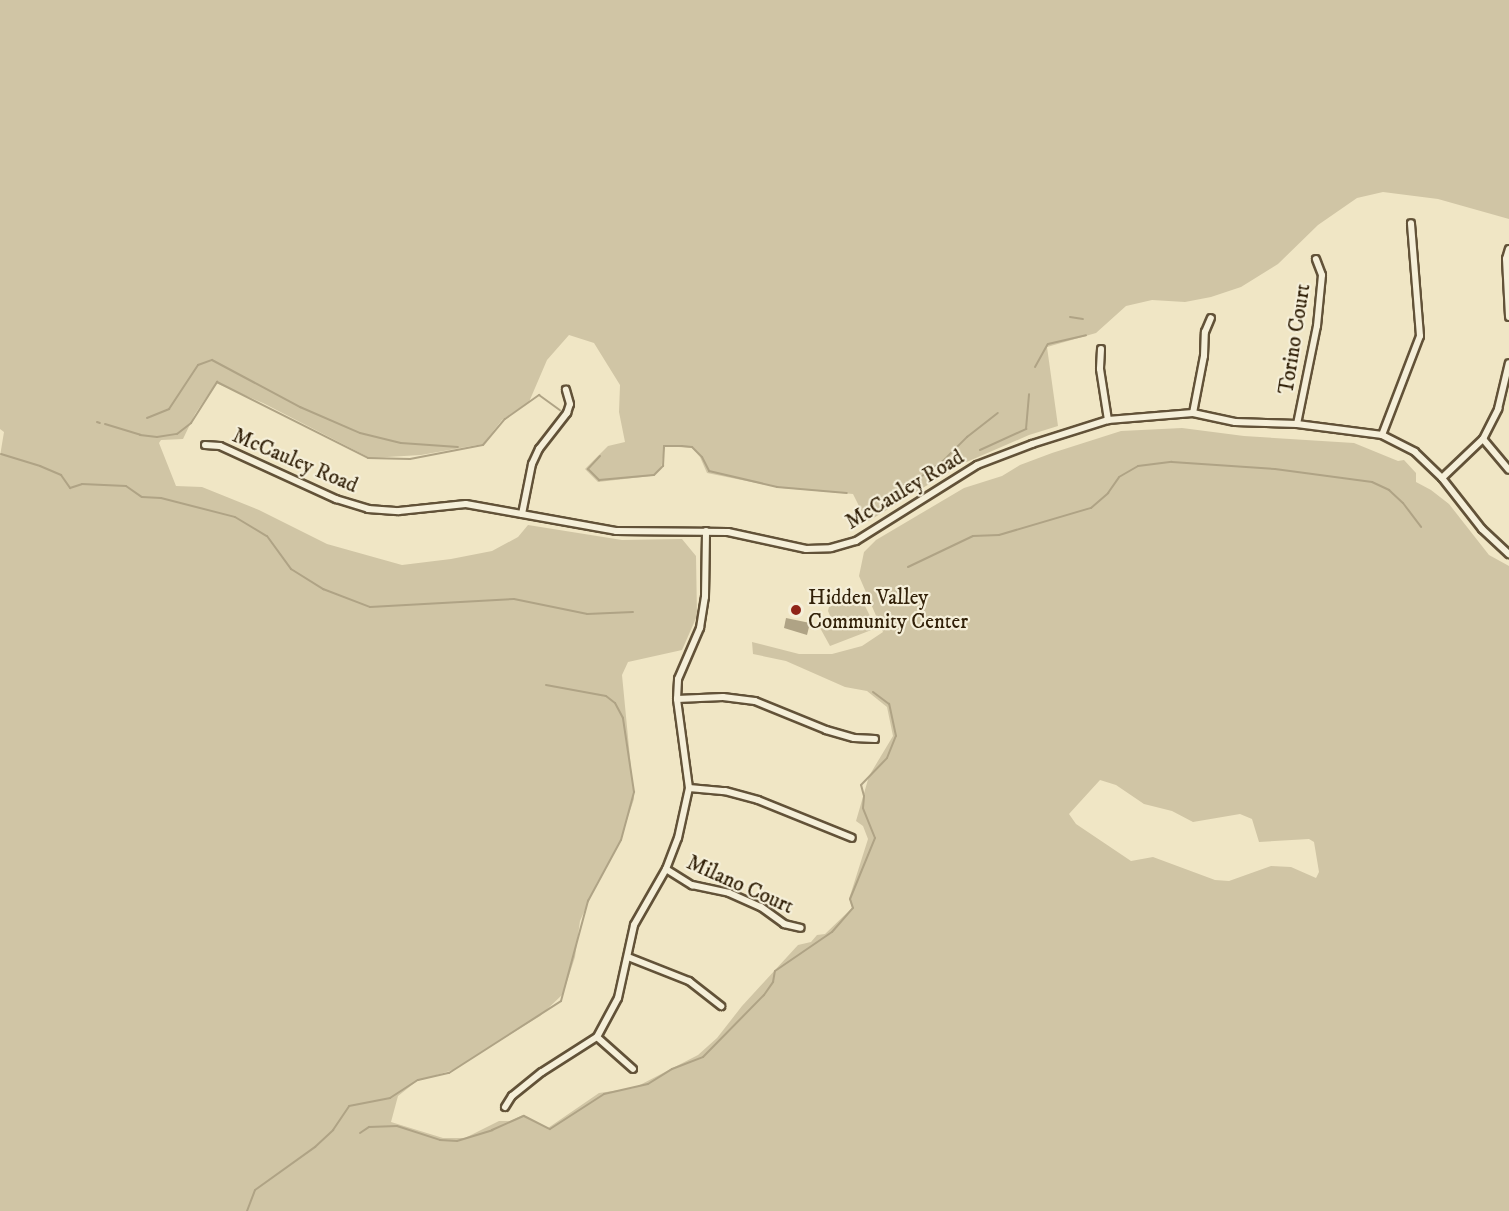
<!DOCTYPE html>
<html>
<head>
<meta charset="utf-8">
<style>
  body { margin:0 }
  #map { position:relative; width:1509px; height:1211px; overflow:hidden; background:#f0e6c5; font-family:"IM FELL DW Pica",serif }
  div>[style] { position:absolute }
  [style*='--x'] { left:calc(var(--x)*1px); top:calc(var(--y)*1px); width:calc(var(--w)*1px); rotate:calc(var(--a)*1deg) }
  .green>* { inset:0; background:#d0c5a5 }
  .water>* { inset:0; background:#afa385 }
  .stream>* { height:2px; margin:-1px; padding:0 1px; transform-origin:1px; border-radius:1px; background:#afa385 }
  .roads { filter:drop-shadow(2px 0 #625238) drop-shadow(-2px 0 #625238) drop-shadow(0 2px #625238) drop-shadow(0 -2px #625238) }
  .street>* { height:6px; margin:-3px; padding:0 3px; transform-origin:3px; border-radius:3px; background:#f5efd9 }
  .dots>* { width:16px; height:16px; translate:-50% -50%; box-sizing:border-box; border:3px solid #f5efd9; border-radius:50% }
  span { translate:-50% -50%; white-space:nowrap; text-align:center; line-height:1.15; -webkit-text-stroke:4.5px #f5efd9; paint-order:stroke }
  .street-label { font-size:21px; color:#322109 }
  .poi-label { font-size:21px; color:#322109 }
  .left { translate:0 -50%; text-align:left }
</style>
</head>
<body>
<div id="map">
  <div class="green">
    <div style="clip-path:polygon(evenodd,0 0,1509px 0,1509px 219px,1438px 199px,1383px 192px,1357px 198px,1318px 225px,1278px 264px,1241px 287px,1211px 297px,1185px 302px,1152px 300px,1126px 306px,1096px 333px,1047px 347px,1058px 426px,1029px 435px,962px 464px,867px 522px,853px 494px,782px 488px,707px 473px,700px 457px,692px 448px,665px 446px,661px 469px,651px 476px,598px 482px,585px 469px,608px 446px,625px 442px,619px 412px,620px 385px,594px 343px,569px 335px,547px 360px,529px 402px,502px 420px,483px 444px,421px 455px,370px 458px,263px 403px,216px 383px,195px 414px,183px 439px,161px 440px,159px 443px,176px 486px,202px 487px,259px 510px,327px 544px,402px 565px,451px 559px,492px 551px,518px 537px,528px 525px,622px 540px,682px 539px,696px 556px,697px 616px,682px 650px,628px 662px,622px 675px,634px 799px,619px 844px,597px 883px,580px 921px,575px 957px,563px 994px,540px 1016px,453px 1070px,417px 1081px,398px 1096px,391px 1122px,443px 1138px,465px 1138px,499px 1121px,510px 1121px,523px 1115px,548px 1128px,599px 1093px,634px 1088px,698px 1055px,717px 1038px,742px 1006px,798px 945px,811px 942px,817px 935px,825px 934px,852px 908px,849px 899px,868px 839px,863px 826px,856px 821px,869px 776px,893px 736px,887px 707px,867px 691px,845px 687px,786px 661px,753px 654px,752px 642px,799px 654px,832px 654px,862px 646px,883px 632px,859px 576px,864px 552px,876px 540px,964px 488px,1002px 476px,1020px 465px,1052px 453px,1121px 431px,1182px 428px,1244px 436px,1354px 443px,1398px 461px,1404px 460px,1416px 473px,1416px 482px,1431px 490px,1449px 504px,1489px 555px,1509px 566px,1509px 1211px,0 1211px,0 456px,4px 432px,0 429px,0 0,1100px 780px,1116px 785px,1144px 804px,1172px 811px,1193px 822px,1240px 814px,1252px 819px,1259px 842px,1309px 839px,1314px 842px,1319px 872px,1316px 878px,1291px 867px,1271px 866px,1229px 881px,1215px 880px,1153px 857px,1131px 861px,1076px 824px,1069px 814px,1100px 780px)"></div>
    <div style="clip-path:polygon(856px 595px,860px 596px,875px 626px,874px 629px,830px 646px,819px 626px,832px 620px,828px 611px,829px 607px)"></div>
  </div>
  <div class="water">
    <div style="clip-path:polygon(786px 618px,810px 623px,807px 635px,784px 628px)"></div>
  </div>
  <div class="stream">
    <div style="--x:1070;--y:317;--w:13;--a:9"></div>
    <div style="--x:1035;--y:367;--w:26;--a:-61"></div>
    <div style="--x:1048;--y:344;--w:39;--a:-13"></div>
    <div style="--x:147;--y:418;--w:24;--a:-22"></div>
    <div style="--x:169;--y:409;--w:53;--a:-56.6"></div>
    <div style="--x:198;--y:365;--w:15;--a:-20"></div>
    <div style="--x:212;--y:360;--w:100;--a:28.1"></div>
    <div style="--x:300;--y:407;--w:65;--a:23.4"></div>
    <div style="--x:360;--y:433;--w:42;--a:13.7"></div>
    <div style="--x:401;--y:443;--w:57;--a:4"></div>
    <div style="--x:97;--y:422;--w:3;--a:18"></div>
    <div style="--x:105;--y:424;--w:37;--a:17"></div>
    <div style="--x:140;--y:435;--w:17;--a:7"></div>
    <div style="--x:157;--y:437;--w:20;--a:-9"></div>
    <div style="--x:177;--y:434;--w:18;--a:-38"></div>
    <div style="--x:191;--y:423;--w:49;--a:-57.6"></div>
    <div style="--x:217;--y:382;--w:169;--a:26.7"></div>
    <div style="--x:368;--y:458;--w:42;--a:1.4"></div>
    <div style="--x:410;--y:459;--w:74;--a:-10.9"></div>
    <div style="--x:483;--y:445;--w:34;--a:-50"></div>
    <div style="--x:505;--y:419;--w:42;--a:-35.2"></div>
    <div style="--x:539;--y:395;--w:26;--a:36"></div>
    <div style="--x:980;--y:450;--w:51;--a:-24.5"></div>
    <div style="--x:1026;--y:429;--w:35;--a:-85"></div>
    <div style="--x:1;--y:454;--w:41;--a:17.1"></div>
    <div style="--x:40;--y:466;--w:23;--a:23"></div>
    <div style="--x:61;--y:475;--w:16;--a:55"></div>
    <div style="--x:70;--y:488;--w:13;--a:-18"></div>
    <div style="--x:82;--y:484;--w:44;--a:2.6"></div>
    <div style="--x:126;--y:486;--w:19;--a:35"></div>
    <div style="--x:142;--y:497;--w:19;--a:3"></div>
    <div style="--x:161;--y:498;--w:76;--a:14.4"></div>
    <div style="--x:235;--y:517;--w:37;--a:31"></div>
    <div style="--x:267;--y:536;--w:41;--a:54"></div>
    <div style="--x:291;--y:569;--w:38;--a:32"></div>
    <div style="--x:323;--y:589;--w:50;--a:21"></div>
    <div style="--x:370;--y:607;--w:144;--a:-3.2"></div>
    <div style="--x:514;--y:599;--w:75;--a:11.6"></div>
    <div style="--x:587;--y:614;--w:46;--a:-2.5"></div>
    <div style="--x:600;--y:456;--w:18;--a:133"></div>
    <div style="--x:588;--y:469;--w:16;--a:45"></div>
    <div style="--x:599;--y:480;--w:55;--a:-5.2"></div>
    <div style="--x:654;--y:475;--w:13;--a:-45"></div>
    <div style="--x:663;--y:466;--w:20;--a:-87"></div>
    <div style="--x:664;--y:446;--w:18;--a:0"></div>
    <div style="--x:682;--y:446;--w:10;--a:6"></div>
    <div style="--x:692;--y:447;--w:14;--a:45"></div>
    <div style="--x:702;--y:457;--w:16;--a:63"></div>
    <div style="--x:709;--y:471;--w:70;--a:13.2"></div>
    <div style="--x:777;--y:487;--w:70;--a:4.9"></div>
    <div style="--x:900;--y:492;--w:54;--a:-36"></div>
    <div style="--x:944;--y:460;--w:33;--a:-45"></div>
    <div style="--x:967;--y:437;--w:39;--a:-38"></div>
    <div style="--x:908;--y:567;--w:72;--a:-25.5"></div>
    <div style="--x:973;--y:536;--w:26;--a:-2"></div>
    <div style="--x:999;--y:535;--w:96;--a:-16.4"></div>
    <div style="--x:1091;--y:508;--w:23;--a:-41"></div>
    <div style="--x:1108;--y:493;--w:19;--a:-55"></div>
    <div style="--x:1119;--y:477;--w:22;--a:-30"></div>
    <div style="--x:1138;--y:466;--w:34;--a:-7"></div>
    <div style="--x:1172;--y:462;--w:103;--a:3.9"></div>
    <div style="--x:1275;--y:469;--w:98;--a:7.6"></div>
    <div style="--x:1372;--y:482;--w:19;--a:25"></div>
    <div style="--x:1389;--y:490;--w:19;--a:43"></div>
    <div style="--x:1403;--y:503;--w:30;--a:53"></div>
    <div style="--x:360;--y:1133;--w:11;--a:-34"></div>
    <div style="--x:369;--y:1127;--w:28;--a:-2"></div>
    <div style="--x:397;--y:1126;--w:45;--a:18"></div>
    <div style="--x:440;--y:1140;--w:17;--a:3"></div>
    <div style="--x:457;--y:1141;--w:37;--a:-17"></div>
    <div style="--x:492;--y:1130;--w:35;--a:-24"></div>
    <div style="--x:524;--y:1116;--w:29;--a:27"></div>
    <div style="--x:550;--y:1129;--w:64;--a:-32.9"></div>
    <div style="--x:604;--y:1094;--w:45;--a:-12.8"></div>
    <div style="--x:648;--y:1084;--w:28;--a:-32"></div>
    <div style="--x:672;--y:1069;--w:33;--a:-21"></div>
    <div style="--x:703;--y:1057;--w:87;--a:-45.5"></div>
    <div style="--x:764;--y:995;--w:16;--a:-55"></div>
    <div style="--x:773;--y:982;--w:11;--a:-80"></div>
    <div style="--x:775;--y:971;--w:69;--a:-34.4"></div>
    <div style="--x:832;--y:932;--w:32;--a:-49"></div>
    <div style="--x:853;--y:908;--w:9;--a:-108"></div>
    <div style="--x:850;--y:899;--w:66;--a:-67.7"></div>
    <div style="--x:875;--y:838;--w:32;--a:-112"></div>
    <div style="--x:863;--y:808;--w:12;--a:-85"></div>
    <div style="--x:864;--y:796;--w:11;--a:-105"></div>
    <div style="--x:861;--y:785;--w:37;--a:-46"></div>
    <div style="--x:887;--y:758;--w:24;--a:-68"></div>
    <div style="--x:896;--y:736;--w:33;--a:-102"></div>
    <div style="--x:889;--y:704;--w:20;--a:-143"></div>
    <div style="--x:247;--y:1211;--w:22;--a:-69"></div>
    <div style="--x:255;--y:1190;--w:74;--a:-35.6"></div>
    <div style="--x:315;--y:1147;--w:25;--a:-43"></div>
    <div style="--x:333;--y:1130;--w:29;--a:-56"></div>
    <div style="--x:349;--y:1106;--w:42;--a:-11"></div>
    <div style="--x:390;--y:1098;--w:33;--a:-33"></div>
    <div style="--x:418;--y:1080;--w:32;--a:-13"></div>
    <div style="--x:449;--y:1073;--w:133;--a:-32.7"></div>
    <div style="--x:561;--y:1001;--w:104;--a:-74.9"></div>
    <div style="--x:588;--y:901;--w:69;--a:-61.6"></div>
    <div style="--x:621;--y:840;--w:50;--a:-74.8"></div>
    <div style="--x:634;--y:792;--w:75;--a:-98.5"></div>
    <div style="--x:623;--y:718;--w:17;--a:-118"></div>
    <div style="--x:615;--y:703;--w:11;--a:-142"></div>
    <div style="--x:606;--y:696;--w:61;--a:-169.6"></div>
  </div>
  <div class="roads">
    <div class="street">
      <div style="--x:1509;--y:249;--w:10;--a:107"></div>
      <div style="--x:1506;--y:259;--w:58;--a:87"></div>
      <div style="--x:1101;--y:349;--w:20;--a:93"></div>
      <div style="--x:1100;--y:369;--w:52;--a:81.1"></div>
      <div style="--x:1193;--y:413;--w:58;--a:-79.1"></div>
      <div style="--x:1204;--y:356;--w:24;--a:-88"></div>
      <div style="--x:1205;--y:332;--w:15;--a:-67"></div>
      <div style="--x:1297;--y:424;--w:100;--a:-78.5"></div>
      <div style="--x:1317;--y:326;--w:51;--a:-84.4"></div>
      <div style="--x:1322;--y:275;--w:17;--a:-111"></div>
      <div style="--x:1382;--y:435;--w:106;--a:-69"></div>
      <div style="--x:1420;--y:336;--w:113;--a:-94.6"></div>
      <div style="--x:1483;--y:439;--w:40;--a:50"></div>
      <div style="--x:205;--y:445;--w:15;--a:4"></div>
      <div style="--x:220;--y:446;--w:128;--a:24.6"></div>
      <div style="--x:336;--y:499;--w:34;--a:17"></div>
      <div style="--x:368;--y:509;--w:31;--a:4"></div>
      <div style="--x:399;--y:511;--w:67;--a:-6"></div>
      <div style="--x:466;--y:504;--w:152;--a:10.2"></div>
      <div style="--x:616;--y:531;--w:112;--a:0.5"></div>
      <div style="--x:728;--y:532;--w:80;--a:12.3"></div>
      <div style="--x:806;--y:549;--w:25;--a:-2"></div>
      <div style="--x:831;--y:548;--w:26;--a:-16"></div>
      <div style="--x:856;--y:541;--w:143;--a:-32.1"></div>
      <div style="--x:977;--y:465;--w:59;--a:-20.9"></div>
      <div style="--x:1032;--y:444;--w:80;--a:-17.5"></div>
      <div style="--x:1108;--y:420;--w:85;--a:-4.7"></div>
      <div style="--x:1193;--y:413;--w:43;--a:12.1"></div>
      <div style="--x:1235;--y:422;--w:62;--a:1.8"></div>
      <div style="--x:1297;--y:424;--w:86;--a:7.4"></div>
      <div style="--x:1382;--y:435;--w:37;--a:27"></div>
      <div style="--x:1415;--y:452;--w:37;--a:44"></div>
      <div style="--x:1442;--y:478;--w:65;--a:51.9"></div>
      <div style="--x:1482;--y:529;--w:37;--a:43"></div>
      <div style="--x:1442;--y:478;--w:57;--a:-43.6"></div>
      <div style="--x:1483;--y:439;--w:34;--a:-63"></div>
      <div style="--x:1498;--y:409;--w:47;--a:-76.6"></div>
      <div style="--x:522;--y:514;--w:51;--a:-78.7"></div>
      <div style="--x:532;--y:464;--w:17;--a:-65"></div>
      <div style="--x:539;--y:449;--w:46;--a:-52.1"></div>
      <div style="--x:567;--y:413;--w:9;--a:-72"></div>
      <div style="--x:570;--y:404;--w:15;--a:-106"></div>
      <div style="--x:677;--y:699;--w:46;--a:-2.5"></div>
      <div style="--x:723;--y:697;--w:32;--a:7"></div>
      <div style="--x:755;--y:701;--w:77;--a:22.2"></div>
      <div style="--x:826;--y:730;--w:29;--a:16"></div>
      <div style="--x:854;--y:738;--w:21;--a:3"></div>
      <div style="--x:689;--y:788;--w:36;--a:5"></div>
      <div style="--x:725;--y:791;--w:34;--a:15"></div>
      <div style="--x:758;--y:800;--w:101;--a:22"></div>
      <div style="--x:666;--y:869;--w:31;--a:32"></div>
      <div style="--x:692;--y:885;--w:38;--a:12"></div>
      <div style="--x:729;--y:893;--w:35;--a:24"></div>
      <div style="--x:761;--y:907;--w:29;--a:36"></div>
      <div style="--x:784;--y:924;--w:17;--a:13"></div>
      <div style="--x:628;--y:957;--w:66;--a:21.5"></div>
      <div style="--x:689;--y:981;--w:41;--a:38"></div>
      <div style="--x:597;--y:1037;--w:48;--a:41.6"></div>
      <div style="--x:505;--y:1107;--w:13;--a:-58"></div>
      <div style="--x:512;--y:1096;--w:38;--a:-39"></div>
      <div style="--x:542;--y:1072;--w:65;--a:-32.5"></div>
      <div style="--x:597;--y:1037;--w:44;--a:-61.7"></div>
      <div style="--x:618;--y:998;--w:75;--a:-77.6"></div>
      <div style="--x:634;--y:925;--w:64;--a:-60.3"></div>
      <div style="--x:666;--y:869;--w:33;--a:-69"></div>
      <div style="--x:678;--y:838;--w:51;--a:-77.6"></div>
      <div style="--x:689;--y:788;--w:90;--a:-97.7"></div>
      <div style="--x:677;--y:699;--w:20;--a:-87"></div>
      <div style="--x:678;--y:679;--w:56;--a:-66.7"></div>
      <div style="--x:700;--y:628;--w:31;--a:-81"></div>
      <div style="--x:705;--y:597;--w:66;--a:-89.1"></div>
    </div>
  </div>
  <div class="dots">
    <div style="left:796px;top:610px;background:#8f2418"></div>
  </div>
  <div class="street-label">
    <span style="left:1295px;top:339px;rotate:-81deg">Torino Court</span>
    <span style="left:295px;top:461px;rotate:23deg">McCauley Road</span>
    <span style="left:905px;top:490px;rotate:-31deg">McCauley Road</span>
    <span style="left:740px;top:885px;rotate:24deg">Milano Court</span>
  </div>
  <div class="poi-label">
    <span class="left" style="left:808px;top:610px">Hidden Valley<br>Community Center</span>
  </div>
</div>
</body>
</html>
